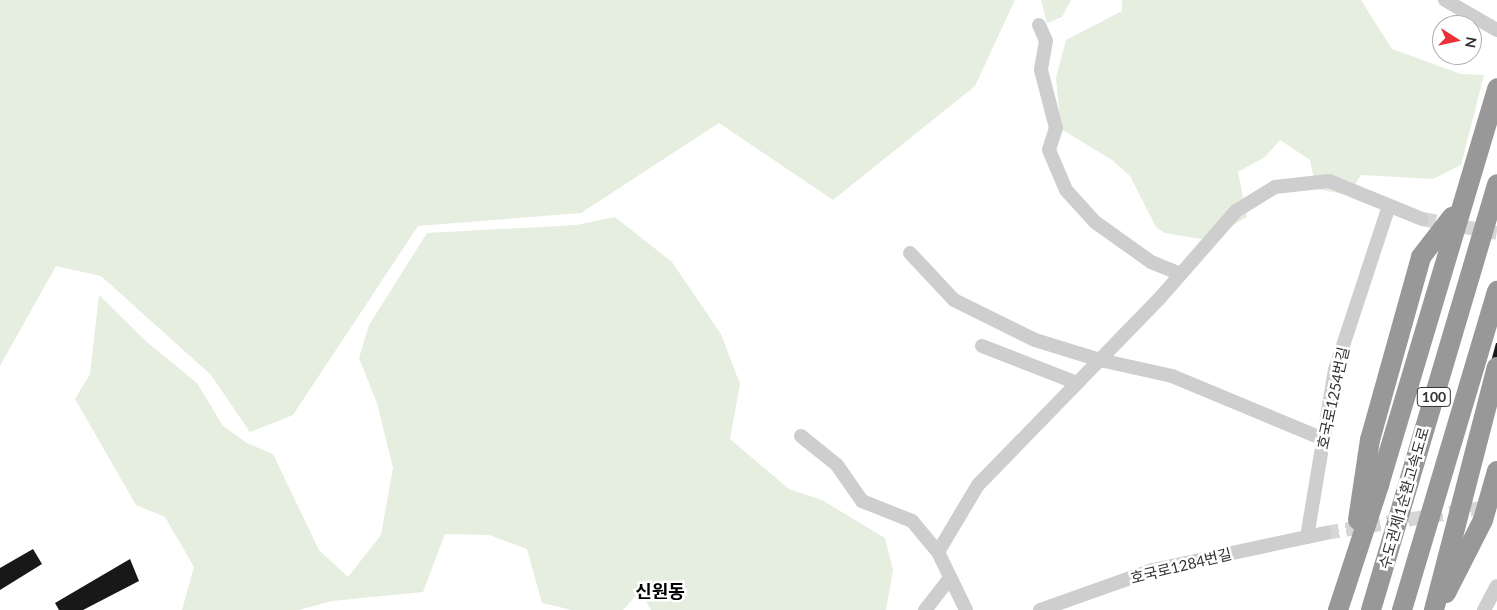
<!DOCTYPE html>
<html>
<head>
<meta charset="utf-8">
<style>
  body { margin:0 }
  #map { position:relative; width:1497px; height:610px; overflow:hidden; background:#fff; font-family:Lato,"Noto Sans KR",sans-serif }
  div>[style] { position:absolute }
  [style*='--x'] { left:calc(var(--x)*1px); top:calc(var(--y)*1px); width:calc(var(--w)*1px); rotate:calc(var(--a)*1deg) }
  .green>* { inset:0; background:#e6eedf }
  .building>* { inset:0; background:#181818 }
  .minor-tunnel>* { height:14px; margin-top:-7px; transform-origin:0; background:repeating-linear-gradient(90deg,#d6d6d6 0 14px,transparent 0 21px) }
  .minor>* { height:14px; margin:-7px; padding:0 7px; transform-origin:7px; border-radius:7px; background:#cecece }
  .highway>* { height:20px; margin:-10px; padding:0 10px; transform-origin:10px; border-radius:10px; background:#989898 }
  span { translate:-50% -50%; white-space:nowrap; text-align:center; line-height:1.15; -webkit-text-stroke:5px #fff; paint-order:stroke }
  .shield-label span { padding:1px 4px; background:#fff; border:1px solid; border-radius:4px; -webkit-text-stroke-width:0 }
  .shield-label { font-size:14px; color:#313131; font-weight:700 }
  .street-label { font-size:15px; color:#313131 }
  .quarter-label { font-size:18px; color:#000; font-weight:700 }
  .north { position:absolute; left:1432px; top:15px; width:50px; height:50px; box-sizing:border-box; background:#fff; border:1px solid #adadad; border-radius:50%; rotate:100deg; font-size:14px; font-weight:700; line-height:20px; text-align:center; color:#313131 }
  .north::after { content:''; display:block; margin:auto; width:18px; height:22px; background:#e93137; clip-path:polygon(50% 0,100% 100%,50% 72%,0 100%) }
</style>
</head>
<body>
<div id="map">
  <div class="green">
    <div style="clip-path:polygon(0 0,1015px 0,975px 86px,833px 200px,719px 123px,581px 213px,418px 226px,293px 415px,250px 432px,211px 375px,101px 276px,56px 266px,0 366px)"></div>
    <div style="clip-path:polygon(1041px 0,1071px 0,1062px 17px,1047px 23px)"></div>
    <div style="clip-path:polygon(1122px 0,1361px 0,1392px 49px,1461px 74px,1484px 75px,1461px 165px,1433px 179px,1361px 175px,1349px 195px,1316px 189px,1310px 160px,1280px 140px,1265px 157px,1238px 172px,1247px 217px,1207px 240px,1165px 233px,1156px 227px,1130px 176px,1112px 160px,1061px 129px,1056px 78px,1066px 40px,1122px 11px)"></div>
    <div style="clip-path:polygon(615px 217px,672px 262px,721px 334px,740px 384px,730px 439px,789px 489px,822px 500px,885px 538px,893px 570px,886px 610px,651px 610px,640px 591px,623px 610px,572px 610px,542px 603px,527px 549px,489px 535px,445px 534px,423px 592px,332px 601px,299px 610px,182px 610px,194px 567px,165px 517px,136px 505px,75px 399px,90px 374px,99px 295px,148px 343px,197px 383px,223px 426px,247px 443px,273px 454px,319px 550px,348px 577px,381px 535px,393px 468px,377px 403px,359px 358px,369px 325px,427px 233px,576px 225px)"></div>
  </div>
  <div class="building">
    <div style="clip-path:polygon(1496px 343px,1497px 343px,1497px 371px,1489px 369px)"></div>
    <div style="clip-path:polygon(33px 549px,42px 564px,0 590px,0 568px)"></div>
    <div style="clip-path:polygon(130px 559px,139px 581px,83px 610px,59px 610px,55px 603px)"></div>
  </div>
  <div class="minor-tunnel">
    <div style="--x:1422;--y:219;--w:76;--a:10.6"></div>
    <div style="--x:1325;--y:533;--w:171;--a:-9.1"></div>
  </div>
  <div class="minor">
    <div style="--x:1445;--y:0;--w:60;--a:30"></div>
    <div style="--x:1039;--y:25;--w:17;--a:66"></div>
    <div style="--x:1046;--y:41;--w:29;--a:100"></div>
    <div style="--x:1041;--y:70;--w:60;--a:75.5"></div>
    <div style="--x:1056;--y:128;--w:23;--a:108"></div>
    <div style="--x:1049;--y:150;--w:43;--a:67"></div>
    <div style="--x:1066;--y:190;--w:43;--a:47.8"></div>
    <div style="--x:1095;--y:222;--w:69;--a:35.5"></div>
    <div style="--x:1151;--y:262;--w:32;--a:22"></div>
    <div style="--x:910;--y:253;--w:64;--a:46.9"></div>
    <div style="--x:954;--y:300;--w:90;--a:26.3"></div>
    <div style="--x:1035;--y:340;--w:68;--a:17.1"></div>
    <div style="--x:1100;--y:360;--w:74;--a:12.5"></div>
    <div style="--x:1172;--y:376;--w:164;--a:22.6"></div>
    <div style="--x:982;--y:346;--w:102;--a:21.3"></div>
    <div style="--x:801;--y:436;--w:46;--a:38.9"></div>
    <div style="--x:837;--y:465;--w:44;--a:55.2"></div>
    <div style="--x:862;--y:501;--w:54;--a:21.8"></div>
    <div style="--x:912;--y:521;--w:40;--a:50"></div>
    <div style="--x:938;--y:552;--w:64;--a:64.2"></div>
    <div style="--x:1307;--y:537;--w:169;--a:-80.5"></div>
    <div style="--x:1335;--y:370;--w:173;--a:-71.8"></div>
    <div style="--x:938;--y:552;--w:78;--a:-59.2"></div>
    <div style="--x:978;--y:485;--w:260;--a:-45.8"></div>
    <div style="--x:1159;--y:299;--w:117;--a:-48.8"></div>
    <div style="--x:1236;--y:211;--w:46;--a:-31.6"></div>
    <div style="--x:1275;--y:187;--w:54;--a:-6.3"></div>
    <div style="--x:1329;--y:181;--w:100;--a:22.2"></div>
    <div style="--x:925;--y:610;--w:41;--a:-52"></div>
    <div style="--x:1040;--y:610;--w:120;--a:-19.5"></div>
    <div style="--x:1153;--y:570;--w:176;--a:-12.1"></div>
    <div style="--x:1484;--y:610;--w:27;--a:-62"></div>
  </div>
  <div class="highway">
    <div style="--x:1358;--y:520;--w:81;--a:-81.5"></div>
    <div style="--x:1370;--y:440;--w:190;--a:-74.4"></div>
    <div style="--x:1421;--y:257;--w:51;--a:-52.2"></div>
    <div style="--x:1446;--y:593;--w:82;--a:-63.1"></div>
    <div style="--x:1483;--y:520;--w:51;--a:-74.1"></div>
    <div style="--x:1338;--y:610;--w:132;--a:-71.8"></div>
    <div style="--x:1379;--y:485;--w:414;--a:-73.4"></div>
    <div style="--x:1371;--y:610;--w:444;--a:-73.5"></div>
    <div style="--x:1402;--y:610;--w:333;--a:-73.4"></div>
    <div style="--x:1434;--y:610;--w:251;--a:-75.5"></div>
  </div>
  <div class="shield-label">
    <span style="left:1434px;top:397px">100</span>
  </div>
  <div class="street-label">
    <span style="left:1333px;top:398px;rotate:-78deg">호국로1254번길</span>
    <span style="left:1404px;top:498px;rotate:-74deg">수도권제1순환고속도로</span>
    <span style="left:1181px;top:566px;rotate:-14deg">호국로1284번길</span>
  </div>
  <div class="quarter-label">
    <span style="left:660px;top:591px">신원동</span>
  </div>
  <div class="north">N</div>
</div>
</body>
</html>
